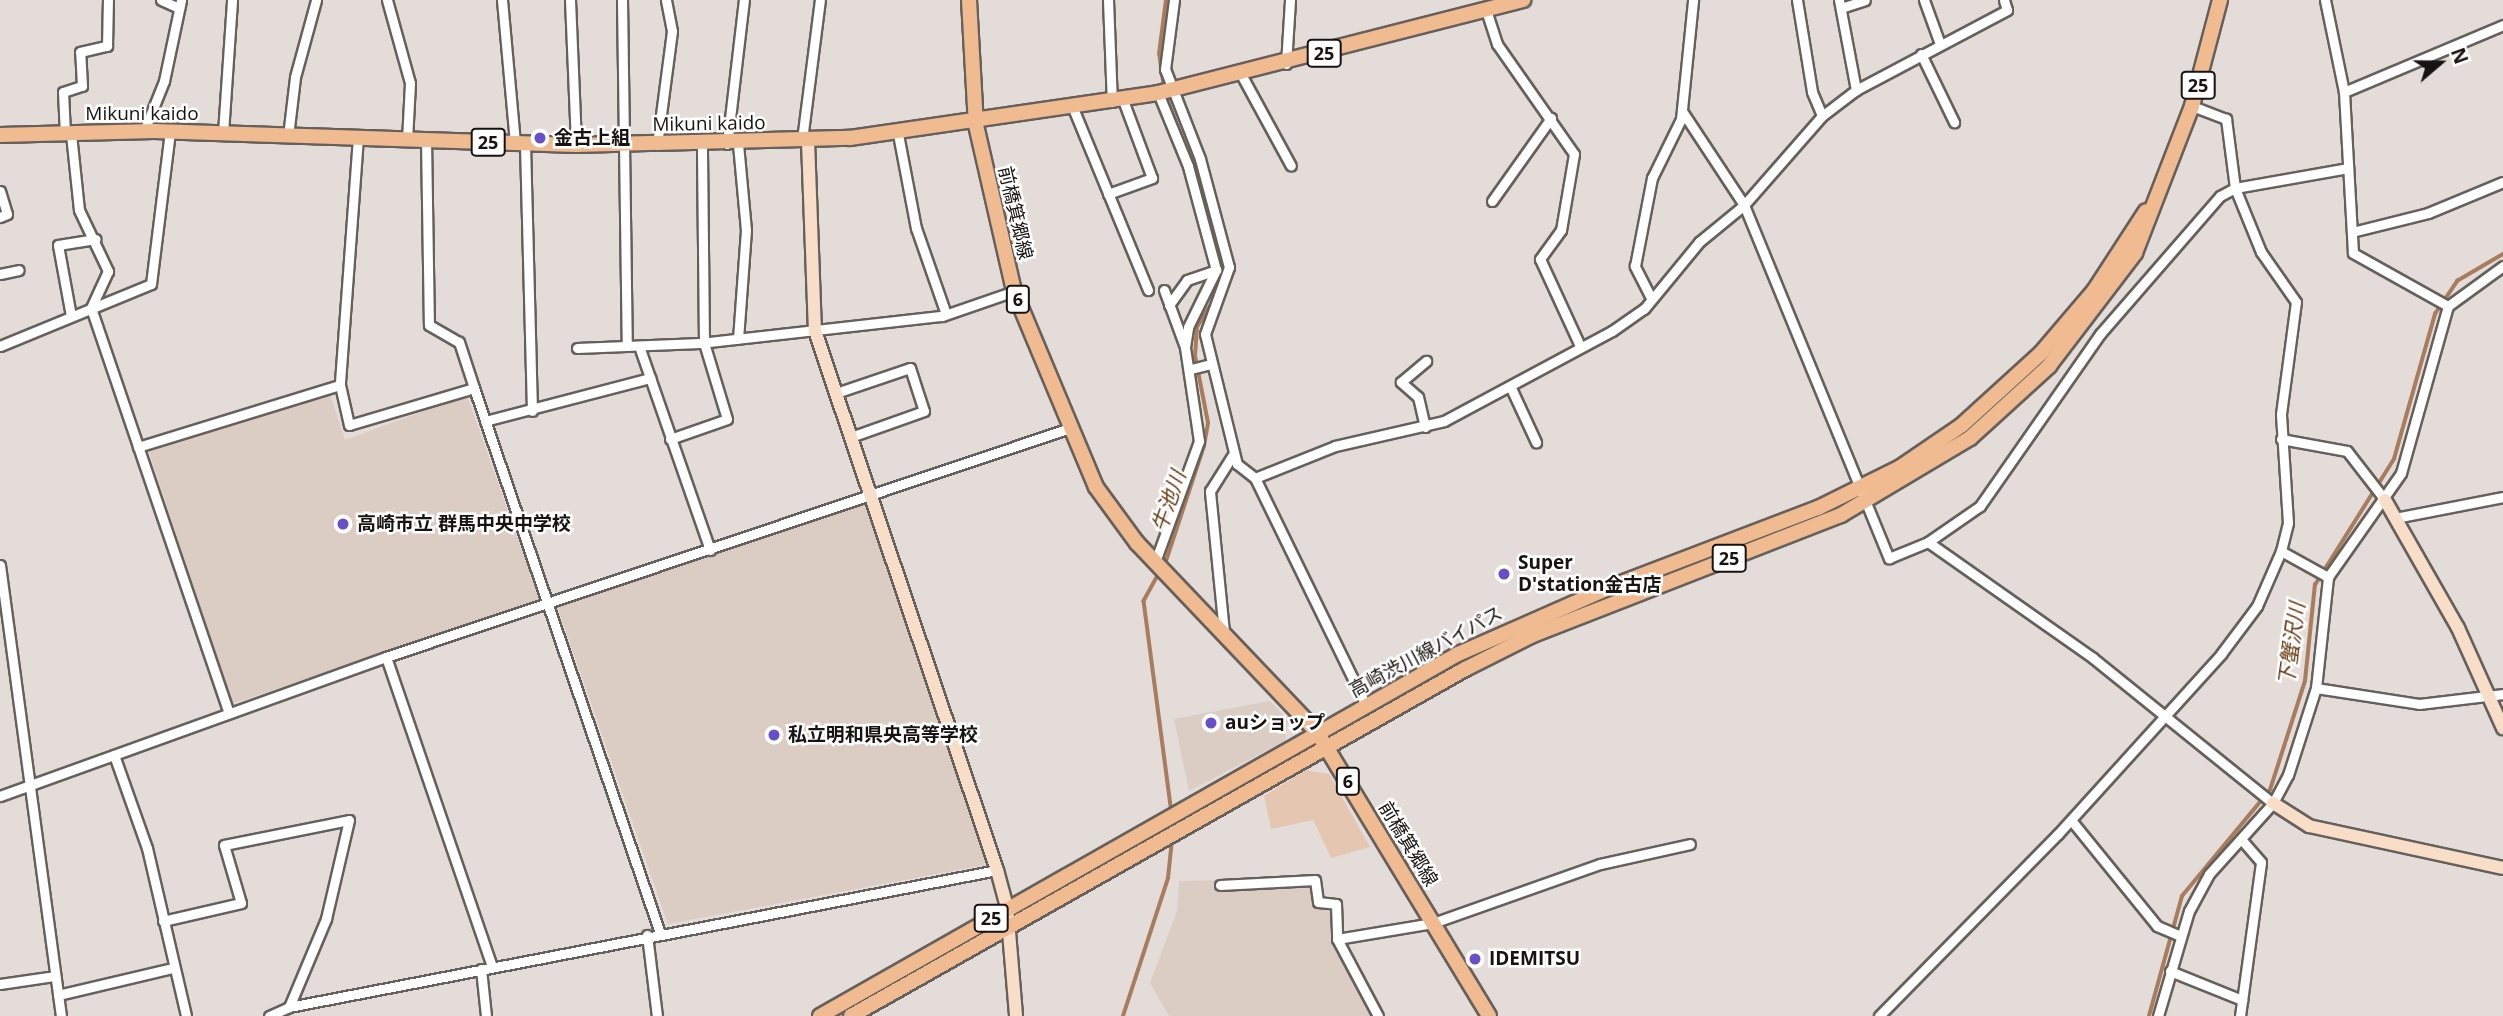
<!DOCTYPE html>
<html>
<head>
<meta charset="utf-8">
<style>
  body { margin:0 }
  #map { position:relative; width:2503px; height:1016px; overflow:hidden; background:#e4dcd8; font-family:"Open Sans","Noto Sans JP",sans-serif }
  div>[style] { position:absolute }
  [style*='--x'] { left:calc(var(--x)*1px); top:calc(var(--y)*1px); width:calc(var(--w)*1px); rotate:calc(var(--a)*1deg) }
  .built>* { inset:0; background:#dbcdc4 }
  .green>* { inset:0; background:#e5c6b0 }
  .stream>* { height:3.5px; margin:-1.75px; padding:0 1.75px; transform-origin:1.75px; border-radius:1.75px; background:#a87c5c }
  .roads { filter:drop-shadow(2px 0 #66605c) drop-shadow(-2px 0 #66605c) drop-shadow(0 2px #66605c) drop-shadow(0 -2px #66605c) }
  .street>* { height:9px; margin:-4.5px; padding:0 4.5px; transform-origin:4.5px; border-radius:4.5px; background:#fff }
  .secondary>* { height:12px; margin:-6px; padding:0 6px; transform-origin:6px; border-radius:6px; background:#f8ddc8 }
  .primary>* { height:14px; margin:-7px; padding:0 7px; transform-origin:7px; border-radius:7px; background:#f0bb91 }
  .dots>* { width:19px; height:19px; translate:-50% -50%; box-sizing:border-box; border:4px solid #fff; border-radius:50% }
  span { translate:-50% -50%; white-space:nowrap; text-align:center; line-height:1.15; -webkit-text-stroke:5px #fff; paint-order:stroke }
  .shield-label span { padding:2px 5px; background:#fff; border:2px solid; border-radius:5px; -webkit-text-stroke-width:0 }
  .shield-label { font-size:18px; color:#161311; font-weight:700 }
  .street-label { font-size:19px; color:#161311 }
  .poi-label { font-size:19px; color:#161311; font-weight:700 }
  .left { translate:0 -50%; text-align:left }
  .water-label { font-size:21px; color:#683b16; font-style:italic }
  .north { position:absolute; left:2405px; top:28px; width:70px; height:70px; -webkit-text-stroke:5px #fff; paint-order:stroke; rotate:70deg; font-size:19px; font-weight:700; line-height:28px; text-align:center; color:#161311 }
  .north::after { content:''; display:block; margin:auto; width:24px; height:32px; background:#161311; clip-path:polygon(50% 0,100% 100%,50% 72%,0 100%) }
</style>
</head>
<body>
<div id="map">
  <div class="built">
    <div style="clip-path:polygon(328px 388px,345px 440px,467px 395px,539px 599px,232px 704px,148px 449px)"></div>
    <div style="clip-path:polygon(868px 502px,990px 864px,668px 924px,557px 606px)"></div>
    <div style="clip-path:polygon(1270px 701px,1288px 720px,1285px 741px,1189px 791px,1174px 719px)"></div>
    <div style="clip-path:polygon(1220px 880px,1220px 888px,1310px 884px,1318px 909px,1332px 911px,1333px 947px,1374px 1016px,1169px 1016px,1150px 983px,1177px 911px,1179px 881px)"></div>
  </div>
  <div class="green">
    <div style="clip-path:polygon(1306px 770px,1329px 774px,1370px 847px,1331px 858px,1313px 820px,1271px 829px,1264px 796px)"></div>
  </div>
  <div class="stream">
    <div style="--x:1164;--y:88;--w:34;--a:-98"></div>
    <div style="--x:1159;--y:54;--w:54;--a:-82.6"></div>
    <div style="--x:1166;--y:95;--w:132;--a:69.6"></div>
    <div style="--x:1218;--y:243;--w:41;--a:88.6"></div>
    <div style="--x:1165;--y:564;--w:124;--a:-71.7"></div>
    <div style="--x:1204;--y:446;--w:23;--a:-80"></div>
    <div style="--x:1208;--y:423;--w:68;--a:-101"></div>
    <div style="--x:1195;--y:356;--w:29;--a:-86"></div>
    <div style="--x:1197;--y:327;--w:31;--a:-58"></div>
    <div style="--x:1159;--y:574;--w:31;--a:119"></div>
    <div style="--x:1144;--y:601;--w:214;--a:82.5"></div>
    <div style="--x:1123;--y:1016;--w:145;--a:-71.9"></div>
    <div style="--x:1168;--y:878;--w:37;--a:-84"></div>
    <div style="--x:2149;--y:1016;--w:124;--a:-74.6"></div>
    <div style="--x:2182;--y:896;--w:138;--a:-50.3"></div>
    <div style="--x:2270;--y:790;--w:114;--a:-72.2"></div>
    <div style="--x:2305;--y:681;--w:97;--a:-84.1"></div>
    <div style="--x:2315;--y:585;--w:149;--a:-57.9"></div>
    <div style="--x:2394;--y:459;--w:151;--a:-74.2"></div>
    <div style="--x:2435;--y:314;--w:40;--a:-56"></div>
    <div style="--x:2457;--y:281;--w:53;--a:-30.4"></div>
  </div>
  <div class="roads">
    <div class="street">
      <div style="--x:161;--y:0;--w:20;--a:24"></div>
      <div style="--x:387;--y:0;--w:86;--a:74.5"></div>
      <div style="--x:410;--y:83;--w:57;--a:93"></div>
      <div style="--x:502;--y:0;--w:145;--a:84.8"></div>
      <div style="--x:570;--y:0;--w:145;--a:87.6"></div>
      <div style="--x:622;--y:0;--w:346;--a:89.2"></div>
      <div style="--x:1108;--y:0;--w:102;--a:87.8"></div>
      <div style="--x:1174;--y:0;--w:70;--a:97.4"></div>
      <div style="--x:1165;--y:69;--w:97;--a:68.7"></div>
      <div style="--x:1200;--y:159;--w:112;--a:75"></div>
      <div style="--x:1229;--y:267;--w:71;--a:109.7"></div>
      <div style="--x:1205;--y:334;--w:134;--a:76.2"></div>
      <div style="--x:1237;--y:464;--w:23;--a:38"></div>
      <div style="--x:1255;--y:478;--w:86;--a:-21.8"></div>
      <div style="--x:1335;--y:446;--w:112;--a:-12.9"></div>
      <div style="--x:1444;--y:421;--w:191;--a:-28.2"></div>
      <div style="--x:1612;--y:331;--w:39;--a:-35"></div>
      <div style="--x:1644;--y:309;--w:87;--a:-50.6"></div>
      <div style="--x:1699;--y:242;--w:58;--a:-39.4"></div>
      <div style="--x:1744;--y:205;--w:118;--a:-48.8"></div>
      <div style="--x:1822;--y:116;--w:43;--a:-37.4"></div>
      <div style="--x:1856;--y:90;--w:171;--a:-27.9"></div>
      <div style="--x:2007;--y:10;--w:10;--a:-107"></div>
      <div style="--x:1797;--y:0;--w:93;--a:80.7"></div>
      <div style="--x:1812;--y:92;--w:26;--a:67"></div>
      <div style="--x:1839;--y:0;--w:92;--a:79.3"></div>
      <div style="--x:1924;--y:0;--w:47;--a:70"></div>
      <div style="--x:2325;--y:0;--w:94;--a:78.3"></div>
      <div style="--x:2344;--y:92;--w:161;--a:86.8"></div>
      <div style="--x:2353;--y:253;--w:109;--a:29.2"></div>
      <div style="--x:1841;--y:8;--w:25;--a:-18"></div>
      <div style="--x:1486;--y:10;--w:36;--a:72"></div>
      <div style="--x:1497;--y:44;--w:134;--a:55"></div>
      <div style="--x:1574;--y:154;--w:77;--a:99.7"></div>
      <div style="--x:1561;--y:230;--w:36;--a:126"></div>
      <div style="--x:1540;--y:259;--w:96;--a:65.3"></div>
      <div style="--x:1921;--y:54;--w:76;--a:64.1"></div>
      <div style="--x:1286;--y:64;--w:64;--a:-86.4"></div>
      <div style="--x:1242;--y:76;--w:102;--a:61.4"></div>
      <div style="--x:2344;--y:92;--w:173;--a:-22.8"></div>
      <div style="--x:1073;--y:108;--w:197;--a:67.6"></div>
      <div style="--x:1682;--y:111;--w:113;--a:56.6"></div>
      <div style="--x:1744;--y:205;--w:382;--a:67.7"></div>
      <div style="--x:1889;--y:558;--w:42;--a:-22.3"></div>
      <div style="--x:1928;--y:542;--w:63;--a:-34.7"></div>
      <div style="--x:1980;--y:506;--w:210;--a:-55.1"></div>
      <div style="--x:2100;--y:334;--w:183;--a:-49"></div>
      <div style="--x:2220;--y:196;--w:17;--a:-28"></div>
      <div style="--x:2235;--y:188;--w:115;--a:-10"></div>
      <div style="--x:144;--y:131;--w:54;--a:-68.2"></div>
      <div style="--x:164;--y:81;--w:83;--a:-78.1"></div>
      <div style="--x:223;--y:133;--w:133;--a:-86.1"></div>
      <div style="--x:65;--y:134;--w:42;--a:-92.7"></div>
      <div style="--x:63;--y:92;--w:20;--a:-18"></div>
      <div style="--x:82;--y:86;--w:34;--a:-93"></div>
      <div style="--x:80;--y:52;--w:28;--a:-13"></div>
      <div style="--x:107;--y:46;--w:46;--a:-88.8"></div>
      <div style="--x:71;--y:134;--w:76;--a:84"></div>
      <div style="--x:79;--y:210;--w:68;--a:64.6"></div>
      <div style="--x:108;--y:271;--w:41;--a:114.7"></div>
      <div style="--x:91;--y:308;--w:428;--a:71.2"></div>
      <div style="--x:898;--y:134;--w:96;--a:79.2"></div>
      <div style="--x:916;--y:228;--w:91;--a:70.8"></div>
      <div style="--x:288;--y:136;--w:59;--a:-83.2"></div>
      <div style="--x:295;--y:77;--w:80;--a:-74.7"></div>
      <div style="--x:358;--y:137;--w:249;--a:94.2"></div>
      <div style="--x:340;--y:385;--w:41;--a:77.3"></div>
      <div style="--x:349;--y:425;--w:130;--a:-16.5"></div>
      <div style="--x:474;--y:388;--w:576;--a:71.16"></div>
      <div style="--x:426;--y:139;--w:186;--a:89.1"></div>
      <div style="--x:429;--y:325;--w:34;--a:30"></div>
      <div style="--x:459;--y:342;--w:48;--a:71.9"></div>
      <div style="--x:808;--y:141;--w:10;--a:-119"></div>
      <div style="--x:803;--y:132;--w:133;--a:-82.7"></div>
      <div style="--x:525;--y:144;--w:267;--a:88.5"></div>
      <div style="--x:727;--y:144;--w:145;--a:-83.3"></div>
      <div style="--x:738;--y:144;--w:86;--a:84.7"></div>
      <div style="--x:746;--y:230;--w:109;--a:94.2"></div>
      <div style="--x:657;--y:145;--w:115;--a:-82.5"></div>
      <div style="--x:672;--y:31;--w:32;--a:-101"></div>
      <div style="--x:0;--y:191;--w:24;--a:73"></div>
      <div style="--x:7;--y:214;--w:8;--a:157"></div>
      <div style="--x:1108;--y:194;--w:47;--a:-20"></div>
      <div style="--x:1152;--y:178;--w:83;--a:-110.4"></div>
      <div style="--x:1492;--y:201;--w:102;--a:-54.6"></div>
      <div style="--x:2352;--y:232;--w:78;--a:-14"></div>
      <div style="--x:2428;--y:213;--w:81;--a:-22.5"></div>
      <div style="--x:0;--y:274;--w:19;--a:-12"></div>
      <div style="--x:1164;--y:290;--w:61;--a:69.8"></div>
      <div style="--x:1650;--y:296;--w:34;--a:-117"></div>
      <div style="--x:1635;--y:266;--w:90;--a:-79.1"></div>
      <div style="--x:1652;--y:178;--w:66;--a:-63.8"></div>
      <div style="--x:1681;--y:119;--w:120;--a:-84.2"></div>
      <div style="--x:1169;--y:305;--w:31;--a:-54"></div>
      <div style="--x:1187;--y:280;--w:31;--a:-19"></div>
      <div style="--x:71;--y:316;--w:72;--a:-100.4"></div>
      <div style="--x:58;--y:245;--w:38;--a:-9"></div>
      <div style="--x:0;--y:346;--w:163;--a:-22.3"></div>
      <div style="--x:151;--y:284;--w:153;--a:-82.9"></div>
      <div style="--x:639;--y:346;--w:216;--a:70.8"></div>
      <div style="--x:577;--y:348;--w:123;--a:-2.3"></div>
      <div style="--x:700;--y:343;--w:244;--a:-6.4"></div>
      <div style="--x:942;--y:316;--w:76;--a:-19.1"></div>
      <div style="--x:1191;--y:369;--w:21;--a:-14"></div>
      <div style="--x:1511;--y:388;--w:60;--a:65.2"></div>
      <div style="--x:836;--y:393;--w:78;--a:-18.7"></div>
      <div style="--x:910;--y:368;--w:45;--a:72"></div>
      <div style="--x:924;--y:411;--w:77;--a:160.4"></div>
      <div style="--x:485;--y:421;--w:171;--a:-14.6"></div>
      <div style="--x:1425;--y:427;--w:31;--a:-103"></div>
      <div style="--x:1418;--y:397;--w:23;--a:-139"></div>
      <div style="--x:1401;--y:382;--w:33;--a:-40"></div>
      <div style="--x:670;--y:439;--w:60;--a:-19.3"></div>
      <div style="--x:727;--y:419;--w:79;--a:-106.8"></div>
      <div style="--x:704;--y:343;--w:198;--a:-90.6"></div>
      <div style="--x:2281;--y:439;--w:67;--a:10.3"></div>
      <div style="--x:2347;--y:451;--w:62;--a:52.2"></div>
      <div style="--x:138;--y:447;--w:211;--a:-17.1"></div>
      <div style="--x:1255;--y:478;--w:251;--a:64"></div>
      <div style="--x:2395;--y:518;--w:110;--a:-11"></div>
      <div style="--x:1928;--y:542;--w:202;--a:35.1"></div>
      <div style="--x:2093;--y:658;--w:231;--a:38.9"></div>
      <div style="--x:2281;--y:551;--w:54;--a:29"></div>
      <div style="--x:1155;--y:562;--w:129;--a:-70"></div>
      <div style="--x:1199;--y:441;--w:95;--a:-98.5"></div>
      <div style="--x:1185;--y:347;--w:20;--a:-81"></div>
      <div style="--x:1188;--y:327;--w:64;--a:-63.8"></div>
      <div style="--x:1216;--y:270;--w:108;--a:-105.1"></div>
      <div style="--x:1188;--y:166;--w:79;--a:-112.3"></div>
      <div style="--x:0;--y:565;--w:455;--a:82.3"></div>
      <div style="--x:1224;--y:632;--w:142;--a:-95.7"></div>
      <div style="--x:1210;--y:491;--w:45;--a:-57.7"></div>
      <div style="--x:386;--y:657;--w:327;--a:71.1"></div>
      <div style="--x:2316;--y:688;--w:104;--a:8.8"></div>
      <div style="--x:2419;--y:704;--w:85;--a:-6.8"></div>
      <div style="--x:114;--y:755;--w:99;--a:70.5"></div>
      <div style="--x:147;--y:848;--w:172;--a:76.9"></div>
      <div style="--x:0;--y:796;--w:410;--a:-19.8"></div>
      <div style="--x:386;--y:657;--w:721;--a:-18.51"></div>
      <div style="--x:2071;--y:820;--w:136;--a:50.9"></div>
      <div style="--x:2157;--y:926;--w:26;--a:23"></div>
      <div style="--x:1220;--y:885;--w:95;--a:-3"></div>
      <div style="--x:1315;--y:880;--w:22;--a:82"></div>
      <div style="--x:1318;--y:902;--w:18;--a:6"></div>
      <div style="--x:1336;--y:904;--w:35;--a:88"></div>
      <div style="--x:163;--y:921;--w:80;--a:-13"></div>
      <div style="--x:241;--y:903;--w:60;--a:-106.3"></div>
      <div style="--x:224;--y:845;--w:127;--a:-11.3"></div>
      <div style="--x:349;--y:820;--w:102;--a:103.1"></div>
      <div style="--x:326;--y:919;--w:95;--a:112.8"></div>
      <div style="--x:647;--y:935;--w:82;--a:83"></div>
      <div style="--x:481;--y:969;--w:47;--a:83.9"></div>
      <div style="--x:2170;--y:971;--w:78;--a:21.9"></div>
      <div style="--x:0;--y:984;--w:56;--a:-8.3"></div>
      <div style="--x:58;--y:995;--w:117;--a:-13.3"></div>
      <div style="--x:269;--y:1016;--w:22;--a:-24"></div>
      <div style="--x:289;--y:1007;--w:721;--a:-10.95"></div>
      <div style="--x:1378;--y:1016;--w:87;--a:-118"></div>
      <div style="--x:1337;--y:939;--w:97;--a:-9.5"></div>
      <div style="--x:1433;--y:923;--w:177;--a:-19.5"></div>
      <div style="--x:1600;--y:864;--w:92;--a:-12.5"></div>
      <div style="--x:1879;--y:1016;--w:255;--a:-45.5"></div>
      <div style="--x:2058;--y:834;--w:243;--a:-47.8"></div>
      <div style="--x:2221;--y:654;--w:60;--a:-53.1"></div>
      <div style="--x:2257;--y:606;--w:60;--a:-66.4"></div>
      <div style="--x:2281;--y:551;--w:29;--a:-76"></div>
      <div style="--x:2288;--y:523;--w:109;--a:-93.7"></div>
      <div style="--x:2281;--y:414;--w:113;--a:-82.4"></div>
      <div style="--x:2296;--y:302;--w:61;--a:-125"></div>
      <div style="--x:2261;--y:252;--w:69;--a:-112.1"></div>
      <div style="--x:2235;--y:188;--w:70;--a:-97.4"></div>
      <div style="--x:2226;--y:119;--w:36;--a:-159"></div>
      <div style="--x:2158;--y:1016;--w:109;--a:-73.6"></div>
      <div style="--x:2189;--y:911;--w:42;--a:-61.6"></div>
      <div style="--x:2209;--y:874;--w:96;--a:-48"></div>
      <div style="--x:2273;--y:803;--w:32;--a:-62"></div>
      <div style="--x:2288;--y:775;--w:91;--a:-72.2"></div>
      <div style="--x:2316;--y:688;--w:112;--a:-83.8"></div>
      <div style="--x:2328;--y:577;--w:127;--a:-54.9"></div>
      <div style="--x:2401;--y:473;--w:173;--a:-74.3"></div>
      <div style="--x:2448;--y:306;--w:68;--a:-36"></div>
      <div style="--x:2240;--y:1016;--w:155;--a:-82.2"></div>
      <div style="--x:2261;--y:862;--w:30;--a:-131"></div>
    </div>
    <div class="secondary">
      <div style="--x:808;--y:141;--w:190;--a:87.9"></div>
      <div style="--x:815;--y:331;--w:569;--a:71.34"></div>
      <div style="--x:997;--y:870;--w:39;--a:75"></div>
      <div style="--x:1007;--y:908;--w:108;--a:85.2"></div>
      <div style="--x:2385;--y:500;--w:147;--a:60.3"></div>
      <div style="--x:2458;--y:628;--w:110;--a:65.8"></div>
      <div style="--x:2273;--y:803;--w:43;--a:32.6"></div>
      <div style="--x:2309;--y:826;--w:198;--a:12.2"></div>
    </div>
    <div class="primary">
      <div style="--x:969;--y:0;--w:125;--a:86.8"></div>
      <div style="--x:976;--y:125;--w:170;--a:77.1"></div>
      <div style="--x:1014;--y:291;--w:212;--a:67.3"></div>
      <div style="--x:1096;--y:487;--w:69;--a:53.8"></div>
      <div style="--x:1137;--y:543;--w:261;--a:46.4"></div>
      <div style="--x:1317;--y:732;--w:332;--a:58.8"></div>
      <div style="--x:0;--y:135;--w:154;--a:-1.5"></div>
      <div style="--x:154;--y:131;--w:422;--a:1.9"></div>
      <div style="--x:576;--y:145;--w:274;--a:-1.5"></div>
      <div style="--x:850;--y:138;--w:311;--a:-8.3"></div>
      <div style="--x:1158;--y:93;--w:377;--a:-14.3"></div>
      <div style="--x:820;--y:1016;--w:734;--a:-29.57"></div>
      <div style="--x:1458;--y:654;--w:164;--a:-23.7"></div>
      <div style="--x:1608;--y:588;--w:225;--a:-20.9"></div>
      <div style="--x:1818;--y:508;--w:90;--a:-26.3"></div>
      <div style="--x:1899;--y:468;--w:76;--a:-34.3"></div>
      <div style="--x:1962;--y:425;--w:107;--a:-42.3"></div>
      <div style="--x:2041;--y:353;--w:82;--a:-49.5"></div>
      <div style="--x:2094;--y:291;--w:95;--a:-57"></div>
      <div style="--x:851;--y:1016;--w:705;--a:-29.47"></div>
      <div style="--x:1465;--y:669;--w:76;--a:-26.6"></div>
      <div style="--x:1533;--y:635;--w:331;--a:-21.3"></div>
      <div style="--x:1841;--y:515;--w:150;--a:-30.8"></div>
      <div style="--x:1970;--y:438;--w:107;--a:-42.3"></div>
      <div style="--x:2049;--y:366;--w:142;--a:-52.7"></div>
      <div style="--x:2135;--y:253;--w:158;--a:-68.8"></div>
      <div style="--x:2192;--y:106;--w:110;--a:-75.2"></div>
    </div>
  </div>
  <div class="dots">
    <div style="left:540px;top:138px;background:#684fc8"></div>
    <div style="left:343px;top:524px;background:#684fc8"></div>
    <div style="left:1504px;top:574px;background:#684fc8"></div>
    <div style="left:1211px;top:723px;background:#684fc8"></div>
    <div style="left:774px;top:735px;background:#684fc8"></div>
    <div style="left:1475px;top:959px;background:#684fc8"></div>
  </div>
  <div class="shield-label">
    <span style="left:1324px;top:53px">25</span>
    <span style="left:2198px;top:85px">25</span>
    <span style="left:488px;top:142px">25</span>
    <span style="left:1018px;top:299px">6</span>
    <span style="left:1729px;top:558px">25</span>
    <span style="left:1348px;top:781px">6</span>
    <span style="left:991px;top:918px">25</span>
  </div>
  <div class="street-label">
    <span style="left:142px;top:114px">Mikuni kaido</span>
    <span style="left:709px;top:124px;rotate:-1deg">Mikuni kaido</span>
    <span style="left:1015px;top:213px;rotate:77deg">前橋箕郷線</span>
    <span style="left:1426px;top:652px;rotate:-28deg">高崎渋川線バイパス</span>
    <span style="left:1408px;top:844px;rotate:59deg">前橋箕郷線</span>
  </div>
  <div class="poi-label">
    <span class="left" style="left:554px;top:138px">金古上組</span>
    <span class="left" style="left:357px;top:524px">高崎市立 群馬中央中学校</span>
    <span class="left" style="left:1518px;top:574px">Super<br>D'station金古店</span>
    <span class="left" style="left:1225px;top:723px">auショップ</span>
    <span class="left" style="left:788px;top:735px">私立明和県央高等学校</span>
    <span class="left" style="left:1489px;top:959px">IDEMITSU</span>
  </div>
  <div class="water-label">
    <span style="left:1168px;top:501px;rotate:-71deg">牛池川</span>
    <span style="left:2291px;top:644px;rotate:-82deg">下蟹沢川</span>
  </div>
  <div class="north">N</div>
</div>
</body>
</html>
